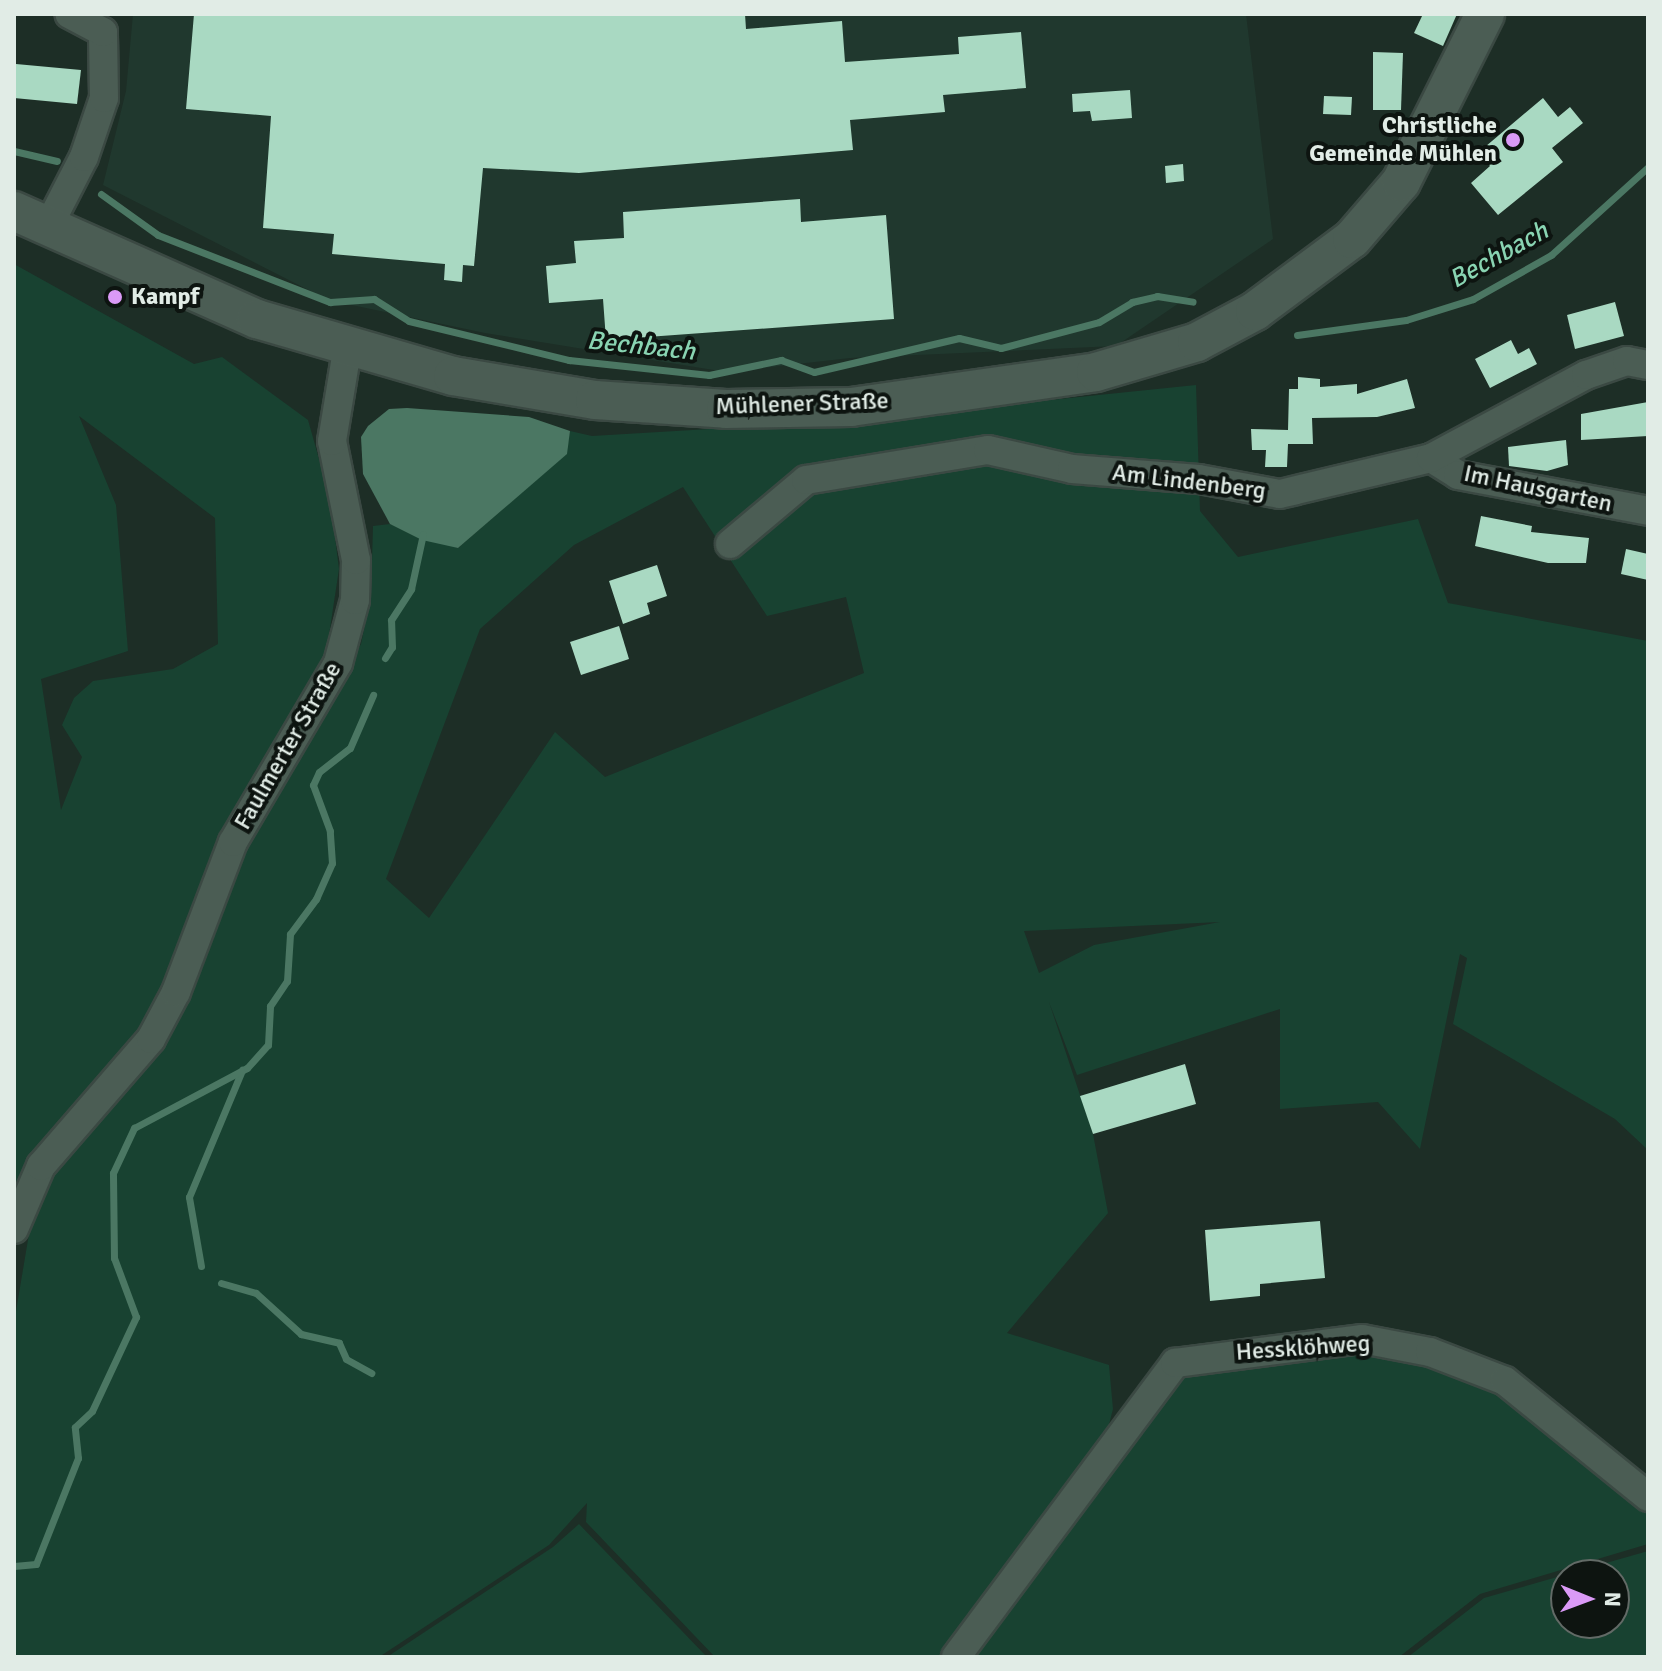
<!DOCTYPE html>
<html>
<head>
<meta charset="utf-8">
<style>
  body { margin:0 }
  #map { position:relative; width:1662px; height:1671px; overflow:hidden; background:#1d2e26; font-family:Signika,sans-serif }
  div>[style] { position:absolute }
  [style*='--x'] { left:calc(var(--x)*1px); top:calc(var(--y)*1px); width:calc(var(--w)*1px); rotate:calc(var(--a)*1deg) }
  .built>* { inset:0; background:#20382e }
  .green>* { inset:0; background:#184231 }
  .water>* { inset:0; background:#4b7763 }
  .stream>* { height:7px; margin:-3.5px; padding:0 3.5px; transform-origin:3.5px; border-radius:3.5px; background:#4b7763 }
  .building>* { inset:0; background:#a9d9c2 }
  .roads { filter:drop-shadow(2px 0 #3b4943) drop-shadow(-2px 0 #3b4943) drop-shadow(0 2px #3b4943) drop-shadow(0 -2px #3b4943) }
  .street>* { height:28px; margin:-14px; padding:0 14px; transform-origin:14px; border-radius:14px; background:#4b5d54 }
  .secondary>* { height:38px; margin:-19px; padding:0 19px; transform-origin:19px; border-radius:19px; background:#4b5d54 }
  .dots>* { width:22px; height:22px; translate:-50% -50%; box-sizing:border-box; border:4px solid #0d1410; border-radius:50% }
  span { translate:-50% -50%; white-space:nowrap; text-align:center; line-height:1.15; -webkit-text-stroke:8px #0d1410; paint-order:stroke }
  .poi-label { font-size:24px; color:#e1ece6; font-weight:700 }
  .right { translate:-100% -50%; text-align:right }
  .left { translate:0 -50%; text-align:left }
  .street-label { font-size:24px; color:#e1ece6 }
  .water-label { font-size:26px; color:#89d4b2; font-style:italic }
  .frame { position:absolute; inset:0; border:16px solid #e1ece6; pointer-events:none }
  .north { position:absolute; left:1550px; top:1559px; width:80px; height:80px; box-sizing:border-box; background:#0d1410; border:2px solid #626a66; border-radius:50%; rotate:91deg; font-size:22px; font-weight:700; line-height:32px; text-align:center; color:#e1ece6 }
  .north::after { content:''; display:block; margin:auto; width:28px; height:36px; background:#da9af6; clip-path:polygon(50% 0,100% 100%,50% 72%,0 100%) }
</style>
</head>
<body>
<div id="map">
  <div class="built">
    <div style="clip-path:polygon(133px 14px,1246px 14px,1273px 239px,1116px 346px,850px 358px,726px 372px,485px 333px,328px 300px,103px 185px,126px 91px)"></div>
  </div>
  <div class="green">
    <div style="clip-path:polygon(evenodd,14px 264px,194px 364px,222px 357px,308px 420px,330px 498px,339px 569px,324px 668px,202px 889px,144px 1025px,14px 1197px,14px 264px,79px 416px,215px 518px,218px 644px,173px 669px,93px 681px,74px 698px,62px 725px,82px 757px,61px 810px,41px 679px,128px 651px,116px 505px,79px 416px)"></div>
    <div style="clip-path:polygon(evenodd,1196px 385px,1200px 511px,1238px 557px,1418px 519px,1448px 603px,1648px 641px,1648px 1150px,1615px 1119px,1453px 1024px,1467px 958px,1460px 954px,1420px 1149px,1378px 1102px,1280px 1109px,1280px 1009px,1077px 1075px,1049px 1002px,1093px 1134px,1108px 1213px,1007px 1333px,1109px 1365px,1113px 1409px,1106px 1436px,950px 1657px,715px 1657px,586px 1522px,587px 1503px,549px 1545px,379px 1657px,14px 1657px,14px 1323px,30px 1228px,57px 1169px,138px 1075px,231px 875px,361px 644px,371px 596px,373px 526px,390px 524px,458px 548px,566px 454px,570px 431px,592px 436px,845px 421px,1196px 385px,683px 487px,767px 616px,846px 597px,864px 673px,605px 777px,555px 732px,429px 918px,386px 879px,480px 629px,574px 545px,683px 487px,1196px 385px,1220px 922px,1094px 945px,1039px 973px,1024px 931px,1220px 922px)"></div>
    <div style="clip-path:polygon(1341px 1346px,1405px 1355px,1503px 1392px,1648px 1505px,1648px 1544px,1480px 1594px,1399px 1657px,962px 1657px,1133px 1426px,1187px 1371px)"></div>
    <div style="clip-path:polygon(579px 1524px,707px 1657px,387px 1657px,553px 1547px)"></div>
    <div style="clip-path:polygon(evenodd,1648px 1551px,1648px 1657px,1408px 1657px,1484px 1598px,1648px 1551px,1566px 1575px,1614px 1575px,1614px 1623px,1566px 1623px,1566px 1575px)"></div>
  </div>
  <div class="water">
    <div style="clip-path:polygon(407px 408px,529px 417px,570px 431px,567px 454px,458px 548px,422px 540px,390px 524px,363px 474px,361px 437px,368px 426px,389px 409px)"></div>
  </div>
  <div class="stream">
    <div style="--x:14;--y:151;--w:44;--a:13.1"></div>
    <div style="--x:101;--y:194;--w:70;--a:35.7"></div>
    <div style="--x:158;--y:235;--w:185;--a:21.3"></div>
    <div style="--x:330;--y:302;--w:44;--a:-3.9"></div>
    <div style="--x:374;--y:299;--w:41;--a:32.2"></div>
    <div style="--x:409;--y:321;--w:165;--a:13.7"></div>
    <div style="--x:569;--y:360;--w:141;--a:6.1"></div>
    <div style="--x:709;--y:375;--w:74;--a:-11.8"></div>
    <div style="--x:781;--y:360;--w:35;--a:20"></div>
    <div style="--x:814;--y:372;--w:149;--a:-13.2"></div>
    <div style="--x:959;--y:338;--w:43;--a:13.4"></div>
    <div style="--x:1001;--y:348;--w:101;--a:-14.9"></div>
    <div style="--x:1099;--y:322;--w:39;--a:-31"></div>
    <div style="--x:1132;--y:302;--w:26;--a:-13"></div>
    <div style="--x:1157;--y:296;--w:36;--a:9"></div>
    <div style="--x:1297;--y:335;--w:110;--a:-7.8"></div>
    <div style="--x:1406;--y:320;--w:70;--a:-17.4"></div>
    <div style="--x:1473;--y:299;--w:90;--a:-29.4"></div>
    <div style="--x:1551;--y:255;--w:131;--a:-42.2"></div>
    <div style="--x:385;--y:658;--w:13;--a:-58"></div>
    <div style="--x:392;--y:647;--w:27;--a:-92"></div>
    <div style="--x:391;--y:620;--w:37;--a:-57"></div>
    <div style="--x:411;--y:589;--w:56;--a:-77.7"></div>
    <div style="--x:201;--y:1266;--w:70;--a:-99.9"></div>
    <div style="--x:189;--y:1197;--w:138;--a:-67.3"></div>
    <div style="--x:221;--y:1283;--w:36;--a:16"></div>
    <div style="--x:256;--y:1293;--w:61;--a:42.3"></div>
    <div style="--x:301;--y:1334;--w:39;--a:13"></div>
    <div style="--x:339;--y:1343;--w:17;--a:66"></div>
    <div style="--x:346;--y:1359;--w:29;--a:29"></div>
    <div style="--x:14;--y:1566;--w:22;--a:-5"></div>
    <div style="--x:36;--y:1564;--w:114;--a:-68.4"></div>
    <div style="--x:78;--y:1458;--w:31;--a:-96"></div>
    <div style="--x:75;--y:1427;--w:23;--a:-43"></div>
    <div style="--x:92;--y:1411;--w:104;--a:-64.9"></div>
    <div style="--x:136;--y:1317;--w:63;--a:-110.4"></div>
    <div style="--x:114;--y:1258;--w:85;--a:-90.7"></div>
    <div style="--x:113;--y:1173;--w:50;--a:-65"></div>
    <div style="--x:134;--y:1128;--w:128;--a:-28"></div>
    <div style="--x:247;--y:1068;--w:31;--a:-48"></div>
    <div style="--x:268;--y:1045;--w:39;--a:-87"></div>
    <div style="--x:270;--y:1006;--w:30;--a:-56"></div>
    <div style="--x:287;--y:981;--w:47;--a:-86.3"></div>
    <div style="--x:290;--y:934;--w:44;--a:-53.4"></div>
    <div style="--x:316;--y:899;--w:39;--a:-66"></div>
    <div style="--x:332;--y:863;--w:32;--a:-94"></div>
    <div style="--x:330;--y:831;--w:49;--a:-110.3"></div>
    <div style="--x:313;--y:785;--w:14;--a:-65"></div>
    <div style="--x:319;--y:772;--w:39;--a:-38"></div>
    <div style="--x:350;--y:748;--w:58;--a:-66.5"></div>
  </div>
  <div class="building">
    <div style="clip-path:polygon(194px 14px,745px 14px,746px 29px,842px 21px,845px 62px,959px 54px,958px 37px,1021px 32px,1026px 88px,943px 95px,945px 112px,850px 120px,853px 150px,579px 173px,483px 168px,474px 266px,463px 265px,462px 282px,444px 280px,445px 264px,332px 254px,334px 234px,263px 228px,271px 116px,186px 109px)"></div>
    <div style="clip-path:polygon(1423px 14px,1457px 14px,1443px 46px,1414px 33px)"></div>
    <div style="clip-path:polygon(1373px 52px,1403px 53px,1401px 110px,1373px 110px)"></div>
    <div style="clip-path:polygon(16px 64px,81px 70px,77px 104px,14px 98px)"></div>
    <div style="clip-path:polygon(1130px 90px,1132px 118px,1092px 121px,1090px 111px,1073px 112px,1072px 94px)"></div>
    <div style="clip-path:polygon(1324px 96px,1352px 97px,1351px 115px,1323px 114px)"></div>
    <div style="clip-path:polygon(1543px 98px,1558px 117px,1570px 107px,1583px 123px,1552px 148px,1563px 162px,1498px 215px,1471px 183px,1490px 166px,1479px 152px)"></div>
    <div style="clip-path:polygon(1183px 164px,1184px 181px,1166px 183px,1165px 166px)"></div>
    <div style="clip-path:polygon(800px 199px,801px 222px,886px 215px,894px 319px,606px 340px,603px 299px,549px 303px,546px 266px,576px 263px,574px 241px,624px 238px,623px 212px)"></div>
    <div style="clip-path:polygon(1615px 302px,1624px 336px,1575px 349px,1567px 315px)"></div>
    <div style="clip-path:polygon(1511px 340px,1518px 354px,1529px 348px,1537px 364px,1490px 388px,1475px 359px)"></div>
    <div style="clip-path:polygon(1298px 377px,1320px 379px,1320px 387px,1357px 384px,1357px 394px,1407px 379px,1415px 408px,1377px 417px,1312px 418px,1313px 444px,1288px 444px,1287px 467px,1265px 467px,1266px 450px,1252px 450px,1251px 429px,1288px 430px,1289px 389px,1298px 389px)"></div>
    <div style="clip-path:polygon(1648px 402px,1648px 436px,1581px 440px,1581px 414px)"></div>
    <div style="clip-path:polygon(1566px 440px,1568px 465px,1547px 471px,1509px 466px,1508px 447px)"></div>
    <div style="clip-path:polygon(1481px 516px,1532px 526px,1531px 532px,1589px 538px,1586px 563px,1548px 563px,1475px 546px)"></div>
    <div style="clip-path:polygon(1626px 549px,1648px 554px,1648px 580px,1621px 574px)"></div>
    <div style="clip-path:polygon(657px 565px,667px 596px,647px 603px,650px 614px,623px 624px,609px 581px)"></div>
    <div style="clip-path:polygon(619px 626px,629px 659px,581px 675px,570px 642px)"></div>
    <div style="clip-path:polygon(1185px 1064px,1196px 1104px,1093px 1134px,1080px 1096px)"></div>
    <div style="clip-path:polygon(1320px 1221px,1325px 1278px,1260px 1284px,1260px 1296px,1210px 1301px,1205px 1230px)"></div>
  </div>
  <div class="roads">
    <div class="street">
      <div style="--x:49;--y:225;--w:76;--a:-62.8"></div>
      <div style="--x:84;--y:157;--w:62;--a:-71.3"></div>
      <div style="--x:104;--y:98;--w:66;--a:-90.9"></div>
      <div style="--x:103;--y:32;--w:38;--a:-152"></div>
      <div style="--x:1431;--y:458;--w:32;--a:32"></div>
      <div style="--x:1458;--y:475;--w:193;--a:10.7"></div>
      <div style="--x:730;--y:544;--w:99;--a:-40.1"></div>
      <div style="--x:806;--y:480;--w:184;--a:-9.4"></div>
      <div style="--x:988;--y:450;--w:86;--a:12.7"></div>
      <div style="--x:1072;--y:469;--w:127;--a:4.5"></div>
      <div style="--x:1199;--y:479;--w:82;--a:10.5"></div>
      <div style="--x:1280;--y:494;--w:155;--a:-13.4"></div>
      <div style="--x:1431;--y:458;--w:176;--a:-28.2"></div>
      <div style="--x:1586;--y:375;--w:43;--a:-18.9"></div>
      <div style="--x:1627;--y:361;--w:21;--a:11"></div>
      <div style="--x:14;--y:1229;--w:69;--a:-66.8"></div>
      <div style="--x:41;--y:1166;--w:168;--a:-49.1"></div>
      <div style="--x:151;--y:1039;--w:53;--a:-62"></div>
      <div style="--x:176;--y:992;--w:160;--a:-69.2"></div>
      <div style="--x:233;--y:842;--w:208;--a:-59.6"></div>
      <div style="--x:338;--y:663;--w:65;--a:-74.9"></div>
      <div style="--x:355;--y:600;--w:40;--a:-88.6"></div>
      <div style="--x:356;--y:560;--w:121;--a:-101.4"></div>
      <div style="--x:332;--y:441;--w:92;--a:-80.6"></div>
      <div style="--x:956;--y:1657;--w:367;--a:-53.3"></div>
      <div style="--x:1175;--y:1363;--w:189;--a:-7.3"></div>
      <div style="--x:1362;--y:1339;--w:69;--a:10.8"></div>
      <div style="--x:1430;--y:1352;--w:80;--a:21.1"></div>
      <div style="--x:1505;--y:1381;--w:184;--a:39"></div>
    </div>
    <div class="secondary">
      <div style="--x:14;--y:211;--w:266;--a:24"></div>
      <div style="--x:257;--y:319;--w:204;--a:16.2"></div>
      <div style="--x:453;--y:376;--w:144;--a:9.6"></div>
      <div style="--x:595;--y:400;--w:131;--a:3.9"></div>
      <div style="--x:726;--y:409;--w:125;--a:-0.9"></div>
      <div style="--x:851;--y:407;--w:247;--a:-8.1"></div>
      <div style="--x:1096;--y:372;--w:105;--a:-16.5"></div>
      <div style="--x:1197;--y:342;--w:66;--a:-28.1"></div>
      <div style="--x:1255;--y:311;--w:121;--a:-36.6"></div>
      <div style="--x:1352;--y:239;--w:75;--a:-49.3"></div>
      <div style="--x:1401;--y:182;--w:188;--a:-63.4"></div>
    </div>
  </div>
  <div class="dots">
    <div style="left:1513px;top:140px;background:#da9af6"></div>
    <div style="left:115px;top:297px;background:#da9af6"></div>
  </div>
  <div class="poi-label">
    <span class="right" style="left:1497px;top:140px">Christliche<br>Gemeinde Mühlen</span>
    <span class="left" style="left:131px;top:297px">Kampf</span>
  </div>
  <div class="street-label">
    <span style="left:802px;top:404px;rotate:-2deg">Mühlener Straße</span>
    <span style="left:1189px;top:482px;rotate:7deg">Am Lindenberg</span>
    <span style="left:1538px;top:489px;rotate:12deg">Im Hausgarten</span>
    <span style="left:288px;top:746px;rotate:-60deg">Faulmerter Straße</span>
    <span style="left:1303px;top:1348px;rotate:-4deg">Hessklöhweg</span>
  </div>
  <div class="water-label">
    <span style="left:1499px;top:256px;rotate:-29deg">Bechbach</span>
    <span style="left:641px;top:347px;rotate:6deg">Bechbach</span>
  </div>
  <div class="frame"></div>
  <div class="north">N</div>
</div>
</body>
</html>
